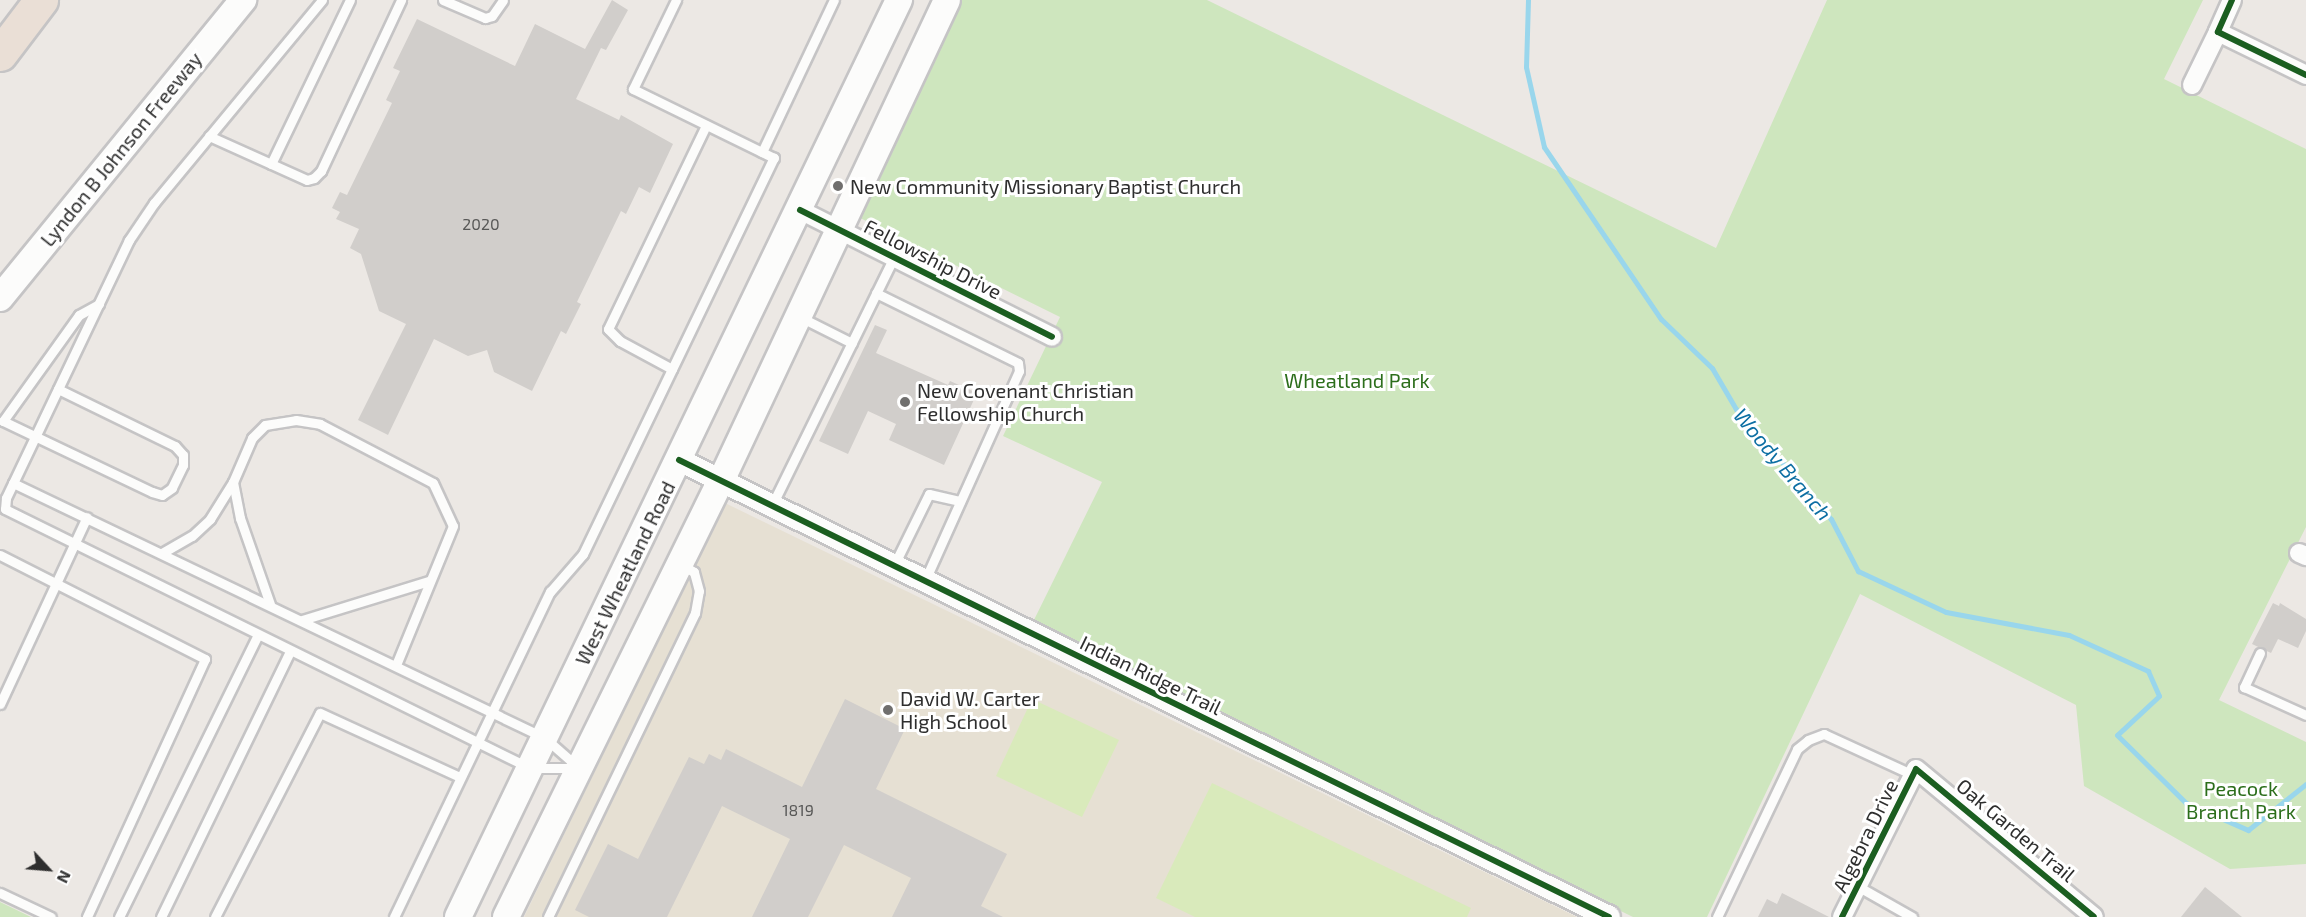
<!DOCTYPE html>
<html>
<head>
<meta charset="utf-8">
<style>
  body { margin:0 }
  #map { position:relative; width:2306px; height:917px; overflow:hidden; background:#ece8e4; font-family:"Exo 2",sans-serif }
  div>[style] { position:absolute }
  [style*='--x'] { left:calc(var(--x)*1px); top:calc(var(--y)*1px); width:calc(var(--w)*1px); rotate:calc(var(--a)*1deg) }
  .education>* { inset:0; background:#e6e0d3 }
  .green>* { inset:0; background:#cee6be }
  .pitch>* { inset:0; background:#d9eabb }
  .stream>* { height:5px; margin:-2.5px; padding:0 2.5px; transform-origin:2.5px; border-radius:2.5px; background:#99d6ec }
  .building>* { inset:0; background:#d1cecb }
  .roads { filter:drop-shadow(2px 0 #c5c4c5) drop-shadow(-2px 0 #c5c4c5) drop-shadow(0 2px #c5c4c5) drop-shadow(0 -2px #c5c4c5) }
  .service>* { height:9px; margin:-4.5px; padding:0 4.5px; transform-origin:4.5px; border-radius:4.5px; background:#fcfcfb }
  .minor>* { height:18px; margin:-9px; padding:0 9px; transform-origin:9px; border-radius:9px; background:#fcfcfb }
  .tertiary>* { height:22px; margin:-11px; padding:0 11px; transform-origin:11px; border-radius:11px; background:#fcfcfb }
  .secondary>* { height:26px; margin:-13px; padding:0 13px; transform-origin:13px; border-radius:13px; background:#fcfcfb }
  .motorway>* { height:33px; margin:-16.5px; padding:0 16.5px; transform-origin:16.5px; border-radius:16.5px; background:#eadfd6 }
  .cycleway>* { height:6px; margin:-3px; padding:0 3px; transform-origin:3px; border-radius:3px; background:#1b5e20 }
  .dots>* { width:16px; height:16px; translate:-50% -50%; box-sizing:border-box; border:3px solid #fff; border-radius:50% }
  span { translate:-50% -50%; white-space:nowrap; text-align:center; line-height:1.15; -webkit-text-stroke:6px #fff; paint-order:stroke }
  .number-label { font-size:16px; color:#585857 }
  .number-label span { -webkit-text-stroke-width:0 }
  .street-label { font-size:20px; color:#2e2e2e }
  .poi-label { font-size:20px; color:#2e2e2e }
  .left { translate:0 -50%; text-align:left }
  .park-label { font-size:20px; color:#2c6e1b }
  .water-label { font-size:21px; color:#0d6fa3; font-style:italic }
  .north { position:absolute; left:18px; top:839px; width:60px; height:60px; -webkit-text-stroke:4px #fff; paint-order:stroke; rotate:116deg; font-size:16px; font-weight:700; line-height:24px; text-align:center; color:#2e2e2e }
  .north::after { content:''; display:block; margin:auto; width:21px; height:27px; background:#2e2e2e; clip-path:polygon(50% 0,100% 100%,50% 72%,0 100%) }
</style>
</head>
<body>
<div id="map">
  <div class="education">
    <div style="clip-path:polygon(725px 503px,1577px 917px,524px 917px)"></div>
  </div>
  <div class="green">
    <div style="clip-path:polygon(936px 0,1207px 0,1716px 248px,1827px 0,2203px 0,2164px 79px,2306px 149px,2306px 527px,2219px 700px,2306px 742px,2306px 864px,2230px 869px,2084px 786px,2076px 705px,1860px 594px,1707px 917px,1633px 917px,1032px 624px,1102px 482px,1003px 436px,1060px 317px,838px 207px)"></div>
    <div style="clip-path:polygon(0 902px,31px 917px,0 917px)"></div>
  </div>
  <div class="pitch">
    <div style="clip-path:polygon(1032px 699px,1119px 740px,1082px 817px,996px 776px)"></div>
    <div style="clip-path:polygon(1212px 783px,1471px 908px,1467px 917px,1195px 917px,1156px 898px)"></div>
  </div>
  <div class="stream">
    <div style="--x:1528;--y:0;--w:67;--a:91.7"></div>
    <div style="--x:1526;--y:67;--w:82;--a:77.3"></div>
    <div style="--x:1544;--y:147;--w:208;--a:55.8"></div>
    <div style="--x:1661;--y:319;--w:71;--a:43.9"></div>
    <div style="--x:1712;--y:368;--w:48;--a:59.7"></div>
    <div style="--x:1736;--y:409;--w:145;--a:49.2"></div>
    <div style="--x:1831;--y:519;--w:59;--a:62.6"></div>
    <div style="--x:1858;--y:571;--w:97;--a:25"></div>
    <div style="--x:1946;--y:612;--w:125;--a:10.6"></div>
    <div style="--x:2069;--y:635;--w:87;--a:24.5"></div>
    <div style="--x:2148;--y:671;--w:27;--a:66"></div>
    <div style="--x:2159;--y:696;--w:57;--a:137.1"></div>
    <div style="--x:2117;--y:735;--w:97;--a:44.6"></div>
    <div style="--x:2186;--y:803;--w:68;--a:23.5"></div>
    <div style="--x:2248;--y:830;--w:74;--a:-38.4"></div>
  </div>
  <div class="building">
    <div style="clip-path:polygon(612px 0,628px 10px,606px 50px,601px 48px,576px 99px,619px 120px,621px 115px,673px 144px,650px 193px,639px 187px,626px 214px,621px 211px,577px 302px,581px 304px,566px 334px,561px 331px,532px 391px,494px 372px,487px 350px,468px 356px,434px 339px,388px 435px,358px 420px,406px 324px,379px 311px,361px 254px,350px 248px,359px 229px,336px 219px,340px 212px,332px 208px,340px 192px,347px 195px,392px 103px,386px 100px,400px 71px,393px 68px,417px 19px,515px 66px,535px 24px,585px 49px)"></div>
    <div style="clip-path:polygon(875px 325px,887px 330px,876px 353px,948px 385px,950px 381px,977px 393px,944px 465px,889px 440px,896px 424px,868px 411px,848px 454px,819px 441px)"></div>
    <div style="clip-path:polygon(2273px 603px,2279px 606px,2280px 603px,2306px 619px,2306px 631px,2298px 648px,2278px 639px,2271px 653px,2252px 644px)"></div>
    <div style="clip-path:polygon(845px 699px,905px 729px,876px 789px,1007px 854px,981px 906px,1003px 917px,892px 917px,911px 878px,844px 845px,808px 917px,752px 917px,790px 839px,722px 806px,667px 917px,589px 917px,575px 910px,608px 844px,638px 859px,689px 757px,704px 764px,709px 754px,721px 760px,726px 749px,802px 787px)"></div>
    <div style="clip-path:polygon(2205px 887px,2242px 917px,2181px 917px)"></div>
    <div style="clip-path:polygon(1782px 893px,1829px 917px,1758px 917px,1767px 899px,1777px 904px)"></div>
  </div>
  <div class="roads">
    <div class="service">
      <div style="--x:322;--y:0;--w:264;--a:129.6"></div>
      <div style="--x:154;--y:203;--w:45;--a:124"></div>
      <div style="--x:129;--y:240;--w:286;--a:115.5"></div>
      <div style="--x:6;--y:498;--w:11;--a:95"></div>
      <div style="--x:5;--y:509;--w:585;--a:26.26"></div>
      <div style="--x:530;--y:768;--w:46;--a:0"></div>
      <div style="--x:443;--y:0;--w:46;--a:23.2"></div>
      <div style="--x:485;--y:18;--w:7;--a:-16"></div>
      <div style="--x:492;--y:16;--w:19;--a:-55"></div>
      <div style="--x:209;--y:136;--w:107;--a:24.2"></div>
      <div style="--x:307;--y:180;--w:7;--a:-16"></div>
      <div style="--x:314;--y:178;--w:10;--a:-45"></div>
      <div style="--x:321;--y:171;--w:189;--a:-64.9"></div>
      <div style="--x:762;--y:152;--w:168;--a:-64.7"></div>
      <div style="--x:271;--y:164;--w:182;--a:-64.3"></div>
      <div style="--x:876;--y:293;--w:158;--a:26.2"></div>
      <div style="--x:1018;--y:363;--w:8;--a:83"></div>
      <div style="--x:1019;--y:371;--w:229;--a:114.2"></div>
      <div style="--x:800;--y:317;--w:58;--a:26.6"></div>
      <div style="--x:672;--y:369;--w:59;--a:-151.7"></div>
      <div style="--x:620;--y:341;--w:17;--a:-135"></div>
      <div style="--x:608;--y:329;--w:226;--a:-64.3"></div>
      <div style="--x:58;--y:389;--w:130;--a:26"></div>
      <div style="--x:175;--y:446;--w:12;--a:48"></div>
      <div style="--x:183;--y:455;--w:10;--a:90"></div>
      <div style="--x:183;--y:465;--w:25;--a:116"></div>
      <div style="--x:172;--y:488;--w:12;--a:145"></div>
      <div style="--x:162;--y:495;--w:10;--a:-163"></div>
      <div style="--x:152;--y:492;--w:165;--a:-154.5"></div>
      <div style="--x:3;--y:421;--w:130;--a:-54.4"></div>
      <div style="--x:79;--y:315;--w:23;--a:-29"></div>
      <div style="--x:233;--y:482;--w:37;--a:79"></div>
      <div style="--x:240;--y:518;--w:91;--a:70.8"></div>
      <div style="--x:13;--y:483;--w:590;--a:25.61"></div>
      <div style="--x:545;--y:738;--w:44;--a:41.3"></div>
      <div style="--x:772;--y:505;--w:276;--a:-63.8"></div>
      <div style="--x:162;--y:553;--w:34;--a:-30"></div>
      <div style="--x:192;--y:536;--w:25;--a:-43"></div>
      <div style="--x:210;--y:519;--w:44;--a:-58.1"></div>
      <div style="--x:233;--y:482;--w:48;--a:-66.6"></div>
      <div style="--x:252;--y:438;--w:18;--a:-45"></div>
      <div style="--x:265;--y:425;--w:31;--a:-9"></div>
      <div style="--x:296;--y:420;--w:24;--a:9"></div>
      <div style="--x:320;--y:424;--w:127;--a:27.6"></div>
      <div style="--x:433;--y:483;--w:47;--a:65.1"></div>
      <div style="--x:453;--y:526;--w:150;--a:112.3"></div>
      <div style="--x:0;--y:555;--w:230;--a:26.9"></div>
      <div style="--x:205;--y:659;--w:284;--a:114.6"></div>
      <div style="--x:894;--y:565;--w:79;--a:-63.8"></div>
      <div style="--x:929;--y:494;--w:32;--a:13"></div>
      <div style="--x:302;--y:620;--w:133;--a:-17.1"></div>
      <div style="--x:2260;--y:653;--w:38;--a:115"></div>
      <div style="--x:2244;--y:687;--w:68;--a:24.3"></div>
      <div style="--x:0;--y:704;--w:206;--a:-65.1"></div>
      <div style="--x:1859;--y:887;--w:61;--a:29.5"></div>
      <div style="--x:0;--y:893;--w:56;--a:25.2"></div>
      <div style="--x:119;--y:917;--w:314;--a:-63.8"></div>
      <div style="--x:161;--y:917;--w:296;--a:-64.1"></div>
      <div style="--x:215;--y:917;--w:229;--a:-62.8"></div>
      <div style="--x:320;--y:713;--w:154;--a:24.6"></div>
      <div style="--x:394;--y:917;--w:361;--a:-64.4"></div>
      <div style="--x:550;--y:592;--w:50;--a:-49"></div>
      <div style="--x:583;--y:554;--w:440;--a:-64.3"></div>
      <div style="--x:774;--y:158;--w:157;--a:-153.9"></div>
      <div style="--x:633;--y:89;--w:99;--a:-64.2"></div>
      <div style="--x:548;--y:917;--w:338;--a:-64.2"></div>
      <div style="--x:695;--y:613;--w:22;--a:-80"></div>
      <div style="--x:699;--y:591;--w:20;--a:-105"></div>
      <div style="--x:694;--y:572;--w:14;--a:-150"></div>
      <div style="--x:1717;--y:917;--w:186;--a:-64.5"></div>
      <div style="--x:1797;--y:749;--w:14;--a:-39"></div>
      <div style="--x:1808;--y:740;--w:17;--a:-21"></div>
      <div style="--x:1824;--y:734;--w:98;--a:24.7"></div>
    </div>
    <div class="minor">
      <div style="--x:2232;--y:0;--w:35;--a:114"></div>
      <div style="--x:2218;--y:32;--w:98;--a:26"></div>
      <div style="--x:2192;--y:85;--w:59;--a:-63.9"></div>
      <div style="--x:800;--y:210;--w:282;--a:26.7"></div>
      <div style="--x:2299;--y:553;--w:8;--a:23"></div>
      <div style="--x:1842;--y:917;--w:165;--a:-63.4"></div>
      <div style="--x:1916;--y:769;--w:231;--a:39.7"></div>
    </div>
    <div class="tertiary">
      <div style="--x:679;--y:460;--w:1036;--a:26.17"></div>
    </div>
    <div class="secondary">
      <div style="--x:0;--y:298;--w:385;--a:-50.8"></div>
      <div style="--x:458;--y:917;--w:1018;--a:-64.32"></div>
      <div style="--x:506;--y:917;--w:486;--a:-63.8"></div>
      <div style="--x:721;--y:481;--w:531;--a:-64.83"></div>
    </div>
    <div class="motorway">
      <div style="--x:0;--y:54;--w:68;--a:-52.8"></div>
    </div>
  </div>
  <div class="cycleway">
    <div style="--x:2232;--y:0;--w:35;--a:114"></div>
    <div style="--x:2218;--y:32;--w:98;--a:26"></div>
    <div style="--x:800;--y:210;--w:282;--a:26.7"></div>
    <div style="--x:679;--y:460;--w:1036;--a:26.17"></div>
    <div style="--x:1842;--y:917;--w:165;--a:-63.4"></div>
    <div style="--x:1916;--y:769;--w:231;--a:39.7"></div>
  </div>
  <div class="dots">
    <div style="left:838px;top:186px;background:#706f6e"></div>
    <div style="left:905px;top:402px;background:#706f6e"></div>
    <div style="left:888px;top:710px;background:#706f6e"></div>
  </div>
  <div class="number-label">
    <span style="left:481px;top:224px">2020</span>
    <span style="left:798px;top:810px">1819</span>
  </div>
  <div class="street-label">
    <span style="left:121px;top:149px;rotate:-51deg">Lyndon B Johnson Freeway</span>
    <span style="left:933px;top:259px;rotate:27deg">Fellowship Drive</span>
    <span style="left:625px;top:573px;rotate:-64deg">West Wheatland Road</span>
    <span style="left:1151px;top:675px;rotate:26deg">Indian Ridge Trail</span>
    <span style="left:2016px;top:830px;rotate:40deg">Oak Garden Trail</span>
    <span style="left:1865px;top:836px;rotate:-64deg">Algebra Drive</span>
  </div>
  <div class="poi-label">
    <span class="left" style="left:850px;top:186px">New Community Missionary Baptist Church</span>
    <span class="left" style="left:917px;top:402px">New Covenant Christian<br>Fellowship Church</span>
    <span class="left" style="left:900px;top:710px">David W. Carter<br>High School</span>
  </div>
  <div class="park-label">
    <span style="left:1357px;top:380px">Wheatland Park</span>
    <span style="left:2241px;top:800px">Peacock<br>Branch Park</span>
  </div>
  <div class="water-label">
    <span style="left:1783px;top:464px;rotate:50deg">Woody Branch</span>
  </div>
  <div class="north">N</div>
</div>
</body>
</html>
